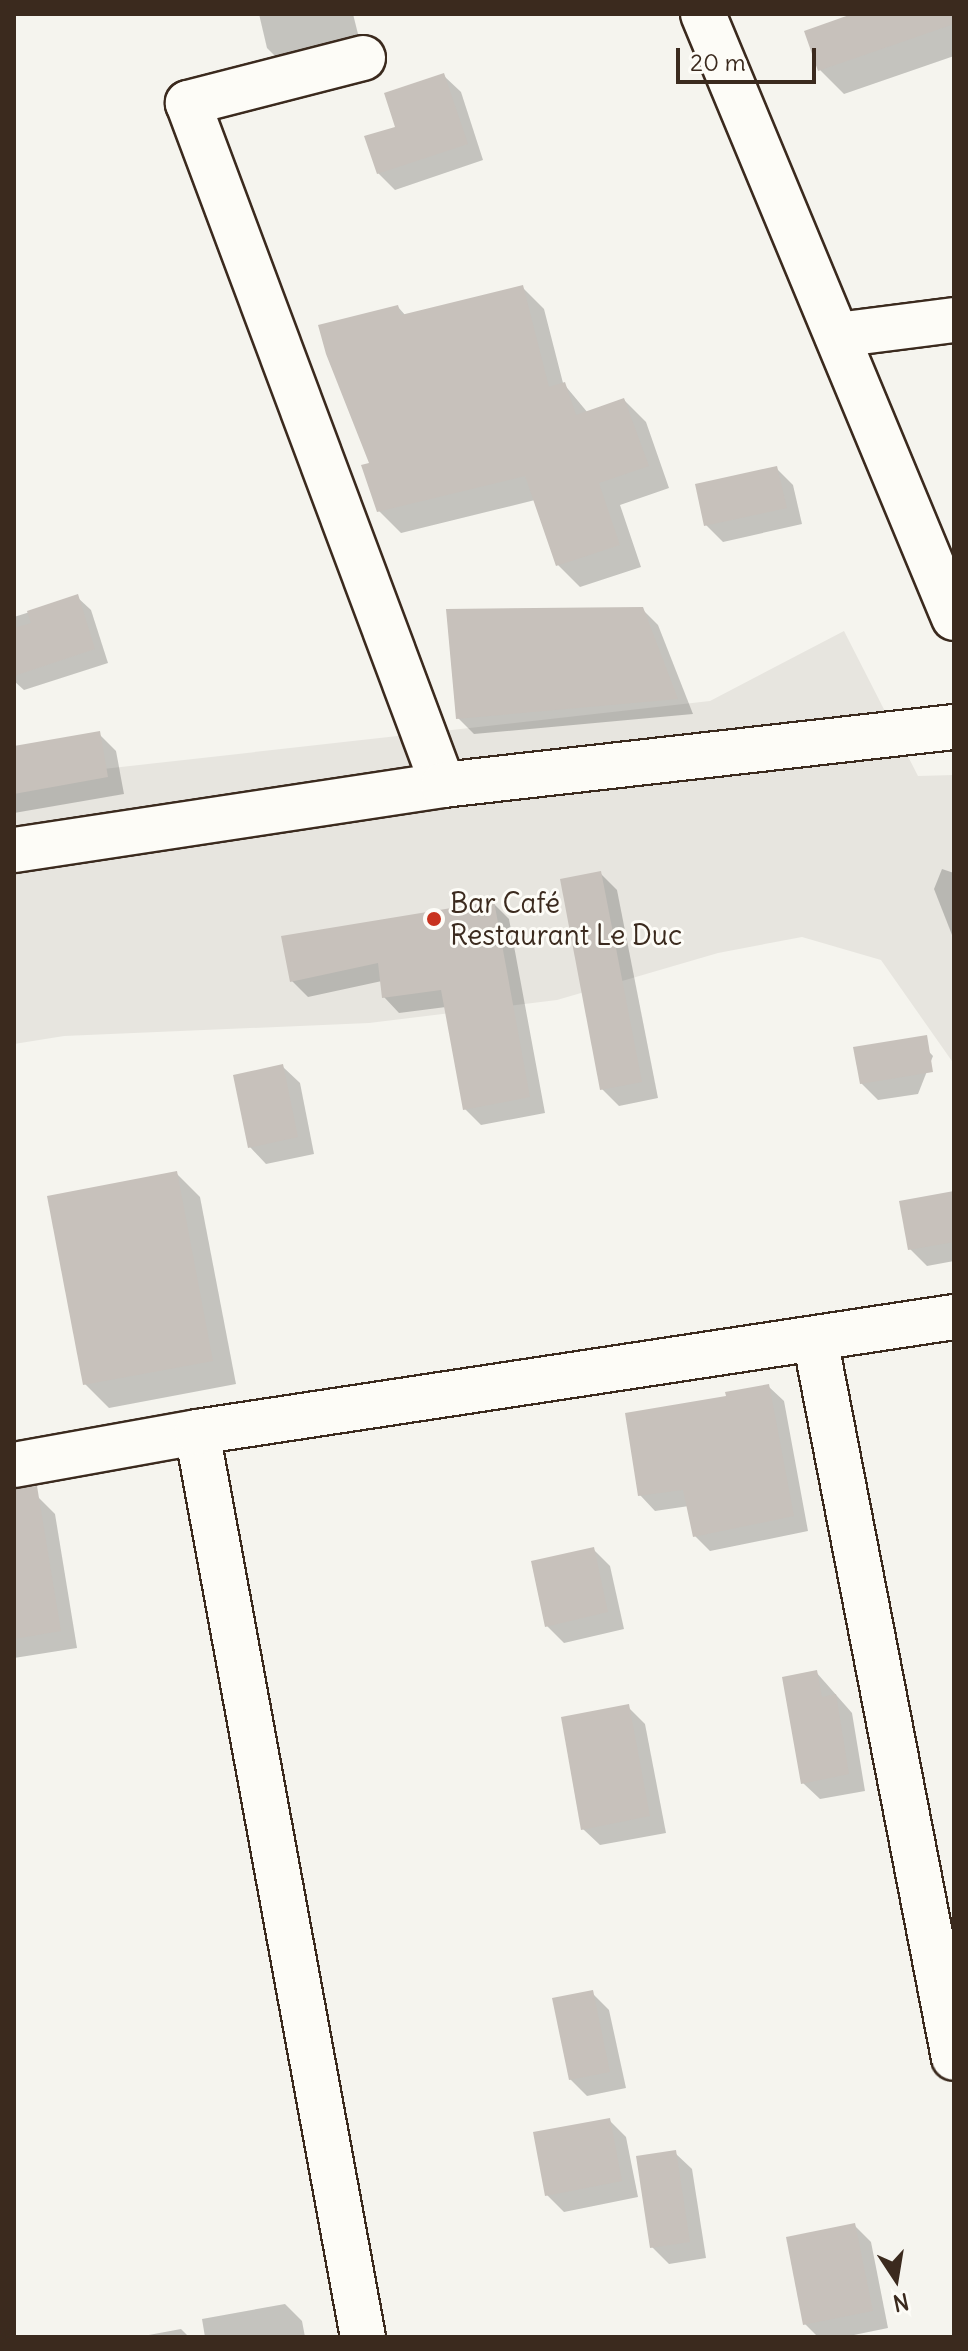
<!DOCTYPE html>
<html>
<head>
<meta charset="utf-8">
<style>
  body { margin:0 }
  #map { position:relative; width:968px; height:2351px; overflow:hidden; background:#f5f4ee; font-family:Delius,sans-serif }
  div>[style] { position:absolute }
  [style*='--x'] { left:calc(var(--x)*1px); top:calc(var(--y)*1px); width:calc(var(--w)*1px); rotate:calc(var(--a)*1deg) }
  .built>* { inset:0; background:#e7e5df }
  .shadow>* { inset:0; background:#0003 }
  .building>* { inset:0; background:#c7c1bb }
  .roads { filter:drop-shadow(2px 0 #3b2a1e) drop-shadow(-2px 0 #3b2a1e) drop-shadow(0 2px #3b2a1e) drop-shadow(0 -2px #3b2a1e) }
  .minor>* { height:44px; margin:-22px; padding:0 22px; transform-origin:22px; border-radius:22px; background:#fdfcf7 }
  .dots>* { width:22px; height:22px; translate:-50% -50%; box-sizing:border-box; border:4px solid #fdfcf7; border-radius:50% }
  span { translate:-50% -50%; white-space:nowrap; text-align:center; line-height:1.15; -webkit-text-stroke:6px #fdfcf7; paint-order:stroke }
  .poi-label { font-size:28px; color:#3b2a1e }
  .left { translate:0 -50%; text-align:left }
  .frame { position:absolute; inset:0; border:16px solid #3b2a1e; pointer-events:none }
  .north { position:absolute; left:856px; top:2239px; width:80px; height:80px; -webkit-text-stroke:6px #fdfcf7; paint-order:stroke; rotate:168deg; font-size:22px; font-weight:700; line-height:32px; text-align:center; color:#3b2a1e }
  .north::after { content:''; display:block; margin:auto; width:28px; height:36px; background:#3b2a1e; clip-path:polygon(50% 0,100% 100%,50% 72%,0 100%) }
  .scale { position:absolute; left:676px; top:48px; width:140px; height:36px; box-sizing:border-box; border:4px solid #3b2a1e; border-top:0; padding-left:10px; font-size:24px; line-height:28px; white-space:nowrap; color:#3b2a1e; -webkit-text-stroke:6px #fdfcf7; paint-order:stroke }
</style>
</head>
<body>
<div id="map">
  <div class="built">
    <div style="clip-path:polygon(844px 631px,918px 776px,954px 775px,954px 1064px,881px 960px,802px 937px,718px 953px,557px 1000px,369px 1023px,64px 1036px,14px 1044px,14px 779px,710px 701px)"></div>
  </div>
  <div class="shadow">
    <div style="clip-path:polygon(259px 14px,353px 14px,361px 46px,284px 65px,267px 48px)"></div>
    <div style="clip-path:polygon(858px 14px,954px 14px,954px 56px,844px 94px,820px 70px,807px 32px)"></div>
    <div style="clip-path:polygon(444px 76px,461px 92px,483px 160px,395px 190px,378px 173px,397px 128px)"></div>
    <div style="clip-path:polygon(522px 287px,544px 309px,563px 383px,588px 413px,624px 400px,646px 422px,669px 488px,620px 505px,641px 567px,580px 587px,558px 565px,535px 500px,401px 533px,379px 511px,372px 464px,398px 307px,406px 316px)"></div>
    <div style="clip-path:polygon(776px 468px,793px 485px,802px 524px,723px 542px,706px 525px)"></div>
    <div style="clip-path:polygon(77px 597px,91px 610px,108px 663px,24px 690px,14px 681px,14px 617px)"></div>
    <div style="clip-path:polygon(642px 609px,658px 625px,693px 714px,474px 734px,458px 718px)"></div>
    <div style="clip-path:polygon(99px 734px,116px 751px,124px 794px,14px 813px,14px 748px)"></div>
    <div style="clip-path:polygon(942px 869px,954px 873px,954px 940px,934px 889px)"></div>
    <div style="clip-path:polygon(600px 873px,617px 890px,658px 1098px,619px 1106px,602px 1089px)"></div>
    <div style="clip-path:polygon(493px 903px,509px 919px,545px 1113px,481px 1125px,465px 1109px,446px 1007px,399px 1013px,384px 997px,382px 981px,308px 997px,292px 981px)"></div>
    <div style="clip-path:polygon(917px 1039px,933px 1056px,918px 1094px,878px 1100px,861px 1083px)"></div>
    <div style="clip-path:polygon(283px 1067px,300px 1083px,314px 1154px,266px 1164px,250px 1147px)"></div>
    <div style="clip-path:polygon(176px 1173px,200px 1197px,236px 1384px,109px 1408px,85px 1384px)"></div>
    <div style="clip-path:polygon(954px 1193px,954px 1261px,927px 1266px,910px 1249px)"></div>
    <div style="clip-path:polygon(768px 1386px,784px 1401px,808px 1531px,710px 1551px,695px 1536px,689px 1506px,655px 1511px,640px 1495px,728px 1397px)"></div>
    <div style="clip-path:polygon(37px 1496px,55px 1514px,77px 1648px,14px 1658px,14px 1500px)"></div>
    <div style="clip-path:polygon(593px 1549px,610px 1566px,624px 1629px,564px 1643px,547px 1626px)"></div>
    <div style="clip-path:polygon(816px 1672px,852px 1713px,865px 1791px,820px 1799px,803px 1783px)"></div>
    <div style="clip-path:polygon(628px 1707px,645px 1724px,666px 1833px,600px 1845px,583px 1829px)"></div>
    <div style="clip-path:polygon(592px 1993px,609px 2010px,626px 2088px,587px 2096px,570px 2079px)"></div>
    <div style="clip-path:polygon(609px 2120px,626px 2137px,638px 2197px,564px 2212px,547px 2195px)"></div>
    <div style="clip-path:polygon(675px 2153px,692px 2169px,706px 2258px,669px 2264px,652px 2247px)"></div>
    <div style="clip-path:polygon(854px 2225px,871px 2242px,888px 2328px,844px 2337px,818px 2337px,805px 2324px)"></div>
    <div style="clip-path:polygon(285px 2304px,302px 2321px,305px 2337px,205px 2337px,202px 2319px)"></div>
    <div style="clip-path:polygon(181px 2329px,189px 2337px,138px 2337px)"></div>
  </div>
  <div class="building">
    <div style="clip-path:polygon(852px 14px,954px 14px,954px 24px,818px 71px,804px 31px)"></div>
    <div style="clip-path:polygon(444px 73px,468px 144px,377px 174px,364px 136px,395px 127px,384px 93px)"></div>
    <div style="clip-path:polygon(523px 285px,549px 387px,565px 382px,576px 415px,624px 398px,649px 466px,599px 483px,620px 545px,556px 566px,525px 476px,377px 512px,361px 465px,369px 463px,326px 354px,318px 325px,398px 305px,401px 315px)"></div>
    <div style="clip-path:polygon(777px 466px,787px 508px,704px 526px,695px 484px)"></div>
    <div style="clip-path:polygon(78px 594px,95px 649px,14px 676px,14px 628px,31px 623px,27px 611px)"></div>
    <div style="clip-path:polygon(643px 607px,678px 699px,456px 719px,446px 609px)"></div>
    <div style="clip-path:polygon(100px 731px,108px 777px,14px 794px,14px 746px)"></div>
    <div style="clip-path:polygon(601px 871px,642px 1082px,600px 1090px,560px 879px)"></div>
    <div style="clip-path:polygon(494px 901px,530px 1097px,463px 1110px,441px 990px,382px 998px,378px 963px,290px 982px,281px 936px)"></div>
    <div style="clip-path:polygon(927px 1035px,933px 1072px,860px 1084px,853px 1047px)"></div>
    <div style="clip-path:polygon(283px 1064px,298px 1137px,248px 1148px,233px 1075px)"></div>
    <div style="clip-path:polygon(177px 1171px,213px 1361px,83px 1385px,47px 1196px)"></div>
    <div style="clip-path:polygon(954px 1191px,954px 1242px,908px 1250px,899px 1201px)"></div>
    <div style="clip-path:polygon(769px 1384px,794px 1516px,693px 1537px,683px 1490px,638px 1496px,625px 1413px,726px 1396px,725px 1392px)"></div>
    <div style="clip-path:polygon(37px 1486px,61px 1631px,14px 1639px,14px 1489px)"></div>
    <div style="clip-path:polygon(594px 1547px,608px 1612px,545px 1627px,531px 1561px)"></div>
    <div style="clip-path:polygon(817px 1670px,822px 1697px,836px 1694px,849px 1774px,801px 1784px,782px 1677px)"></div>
    <div style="clip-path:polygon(629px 1704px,650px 1816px,581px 1830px,561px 1717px)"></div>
    <div style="clip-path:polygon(593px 1990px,610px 2072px,569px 2080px,552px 1998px)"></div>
    <div style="clip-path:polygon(610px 2118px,622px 2181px,545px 2196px,533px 2132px)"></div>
    <div style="clip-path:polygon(676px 2150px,690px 2242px,650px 2248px,636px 2156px)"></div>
    <div style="clip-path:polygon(855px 2223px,873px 2311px,803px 2325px,786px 2237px)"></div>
  </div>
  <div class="roads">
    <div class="minor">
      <div style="--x:703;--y:14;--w:654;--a:67.43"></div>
      <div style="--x:363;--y:58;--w:181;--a:165.6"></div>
      <div style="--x:188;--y:103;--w:728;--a:69.5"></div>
      <div style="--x:837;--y:335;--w:118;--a:-7.3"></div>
      <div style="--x:14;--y:850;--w:434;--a:-8.6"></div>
      <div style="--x:443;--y:785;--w:514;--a:-6.48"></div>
      <div style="--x:815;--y:1339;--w:732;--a:79.06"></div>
      <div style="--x:197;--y:1432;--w:920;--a:79.61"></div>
      <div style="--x:14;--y:1465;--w:186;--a:-10.2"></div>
      <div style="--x:197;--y:1432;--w:766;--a:-8.64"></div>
    </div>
  </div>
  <div class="dots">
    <div style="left:434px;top:919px;background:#c8321e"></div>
  </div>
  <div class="poi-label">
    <span class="left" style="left:450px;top:919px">Bar Café<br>Restaurant Le Duc</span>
  </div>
  <div class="frame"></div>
  <div class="north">N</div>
  <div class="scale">20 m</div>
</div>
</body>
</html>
